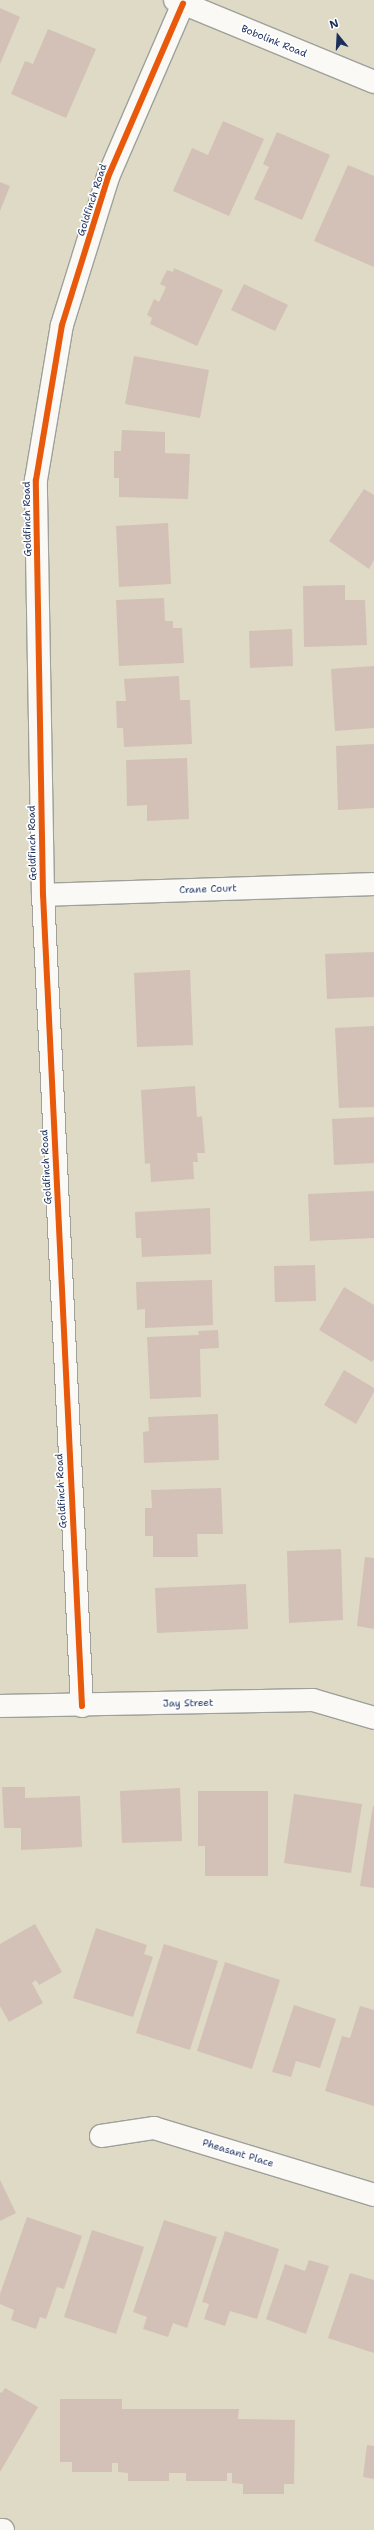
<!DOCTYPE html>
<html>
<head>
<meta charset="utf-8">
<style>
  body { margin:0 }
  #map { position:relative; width:374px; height:2530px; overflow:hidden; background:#dedac6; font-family:"Shantell Sans",sans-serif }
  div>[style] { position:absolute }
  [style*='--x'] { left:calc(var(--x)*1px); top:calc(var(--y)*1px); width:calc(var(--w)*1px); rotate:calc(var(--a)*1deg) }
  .building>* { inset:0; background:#d3c1b7 }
  .roads { filter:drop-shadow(1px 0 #9fa09a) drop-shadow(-1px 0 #9fa09a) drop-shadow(0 1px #9fa09a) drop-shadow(0 -1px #9fa09a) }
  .minor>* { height:22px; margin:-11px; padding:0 11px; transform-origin:11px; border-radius:11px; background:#faf9f6 }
  .cycleway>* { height:6px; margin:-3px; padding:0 3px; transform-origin:3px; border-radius:3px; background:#e8590c }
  span { translate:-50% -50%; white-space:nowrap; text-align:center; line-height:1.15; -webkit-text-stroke:3.5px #fff; paint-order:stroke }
  .street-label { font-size:10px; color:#1b2f5e }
  .north { position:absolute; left:318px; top:16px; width:40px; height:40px; -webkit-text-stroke:3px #fff; paint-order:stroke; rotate:342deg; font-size:11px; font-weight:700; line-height:16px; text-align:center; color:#1b2f5e }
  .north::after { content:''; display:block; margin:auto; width:14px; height:18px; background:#1b2f5e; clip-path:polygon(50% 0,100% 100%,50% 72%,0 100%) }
</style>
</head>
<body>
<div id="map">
  <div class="building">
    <div style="clip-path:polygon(0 8px,20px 17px,0 64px)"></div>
    <div style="clip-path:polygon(48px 29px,96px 49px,66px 118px,11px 94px,25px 61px,33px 64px)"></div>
    <div style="clip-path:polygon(223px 121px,264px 139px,229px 216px,173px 191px,192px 148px,208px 155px)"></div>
    <div style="clip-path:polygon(277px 132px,330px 155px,302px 220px,254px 199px,269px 167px,263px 164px)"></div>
    <div style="clip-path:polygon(348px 165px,374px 176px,374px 267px,314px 241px)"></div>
    <div style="clip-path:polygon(0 182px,10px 186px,0 211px)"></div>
    <div style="clip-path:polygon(174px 268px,223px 290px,197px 346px,150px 324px,152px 318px,147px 315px,154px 299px,159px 302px,166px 287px,160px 284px,167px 270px,173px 272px)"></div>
    <div style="clip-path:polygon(244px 284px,288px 305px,275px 331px,231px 310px)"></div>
    <div style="clip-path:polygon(134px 356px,209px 370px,200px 418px,125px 404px)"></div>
    <div style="clip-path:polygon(122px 430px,165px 432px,165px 453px,190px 454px,188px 499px,119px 497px,119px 478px,114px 478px,114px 451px,121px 451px)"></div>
    <div style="clip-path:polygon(364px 489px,374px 495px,374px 560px,369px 569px,329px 541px)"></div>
    <div style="clip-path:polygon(168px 523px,171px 584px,119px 587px,116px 526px)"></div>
    <div style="clip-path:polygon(345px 585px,345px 600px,365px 600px,367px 645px,304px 647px,303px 586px)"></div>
    <div style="clip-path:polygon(164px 598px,165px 621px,173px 621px,173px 628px,182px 628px,184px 663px,119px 666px,116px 600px)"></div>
    <div style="clip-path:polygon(292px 629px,293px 666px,250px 668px,249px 631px)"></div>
    <div style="clip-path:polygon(374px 666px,374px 728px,335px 731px,331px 669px)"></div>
    <div style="clip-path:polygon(179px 676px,180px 700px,190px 700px,192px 744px,124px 747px,123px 728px,117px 728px,116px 701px,126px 701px,124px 679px)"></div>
    <div style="clip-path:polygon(374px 744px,374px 808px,338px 810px,336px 746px)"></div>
    <div style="clip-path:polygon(187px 758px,189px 819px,147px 821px,147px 805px,127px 806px,126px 760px)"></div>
    <div style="clip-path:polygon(374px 952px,374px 997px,327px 999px,325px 954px)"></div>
    <div style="clip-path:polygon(190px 970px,193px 1045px,137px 1047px,134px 973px)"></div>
    <div style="clip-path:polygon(374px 1026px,374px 1107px,339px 1108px,335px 1028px)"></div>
    <div style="clip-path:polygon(195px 1086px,197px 1117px,202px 1116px,205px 1153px,197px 1153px,198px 1162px,193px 1162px,194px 1179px,151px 1182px,150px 1163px,145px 1164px,141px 1090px)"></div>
    <div style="clip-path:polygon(374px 1117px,374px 1163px,334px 1165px,332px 1119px)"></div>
    <div style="clip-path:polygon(374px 1191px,374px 1238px,310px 1241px,308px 1194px)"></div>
    <div style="clip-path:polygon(210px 1208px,211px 1254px,142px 1257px,141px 1238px,136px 1238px,135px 1212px)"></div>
    <div style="clip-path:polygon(315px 1265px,316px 1301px,275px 1302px,274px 1266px)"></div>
    <div style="clip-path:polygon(212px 1280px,213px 1325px,145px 1328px,145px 1309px,137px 1310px,136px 1282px)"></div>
    <div style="clip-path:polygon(344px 1287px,374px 1305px,374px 1359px,372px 1362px,319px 1330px)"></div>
    <div style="clip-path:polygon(218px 1330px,219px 1348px,200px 1349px,201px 1397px,150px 1399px,147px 1337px,199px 1335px,198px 1331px)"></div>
    <div style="clip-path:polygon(344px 1370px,374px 1388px,374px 1392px,356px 1424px,324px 1405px)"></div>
    <div style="clip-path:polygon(218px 1414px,219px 1460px,144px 1463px,143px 1432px,149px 1431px,148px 1417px)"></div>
    <div style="clip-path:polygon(221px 1488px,223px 1534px,197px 1534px,198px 1557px,153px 1557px,153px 1536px,145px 1536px,145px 1508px,152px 1508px,151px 1490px)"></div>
    <div style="clip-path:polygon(341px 1549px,343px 1620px,289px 1623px,287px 1551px)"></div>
    <div style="clip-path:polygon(365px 1557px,374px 1558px,374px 1629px,357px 1626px)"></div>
    <div style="clip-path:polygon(246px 1584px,248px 1629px,157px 1633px,155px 1588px)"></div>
    <div style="clip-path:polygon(2px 1787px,25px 1787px,25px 1798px,80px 1796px,82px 1847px,21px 1850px,21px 1828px,4px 1828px)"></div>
    <div style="clip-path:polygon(180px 1788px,182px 1841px,122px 1843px,120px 1791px)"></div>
    <div style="clip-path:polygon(198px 1791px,268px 1791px,268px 1876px,205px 1876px,205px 1846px,198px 1846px)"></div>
    <div style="clip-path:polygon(294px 1794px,362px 1804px,351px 1873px,284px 1863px)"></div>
    <div style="clip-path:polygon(373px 1806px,374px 1806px,374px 1888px,360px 1886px)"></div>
    <div style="clip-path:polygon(35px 1924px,62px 1972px,39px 1985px,36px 1980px,32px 1983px,43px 2003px,9px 2022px,0 2006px,0 1944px)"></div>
    <div style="clip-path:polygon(96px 1928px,147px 1945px,144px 1954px,153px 1957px,133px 2017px,73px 1998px)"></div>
    <div style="clip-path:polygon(164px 1944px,218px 1961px,190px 2050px,136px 2033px)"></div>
    <div style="clip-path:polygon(225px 1962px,280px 1980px,252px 2069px,197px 2051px)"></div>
    <div style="clip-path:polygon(294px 2005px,336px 2019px,320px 2068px,296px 2061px,291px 2077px,272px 2072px)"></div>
    <div style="clip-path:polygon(360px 2006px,374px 2010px,374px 2106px,325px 2091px,342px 2036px,350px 2038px)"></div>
    <div style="clip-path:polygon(0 2180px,16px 2213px,0 2221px)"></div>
    <div style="clip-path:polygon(27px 2217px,82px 2236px,64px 2289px,57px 2287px,46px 2319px,40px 2317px,36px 2329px,11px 2320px,14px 2310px,0 2304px,0 2294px)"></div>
    <div style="clip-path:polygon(164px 2220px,217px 2237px,187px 2328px,173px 2323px,168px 2337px,143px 2329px,147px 2317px,133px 2312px)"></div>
    <div style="clip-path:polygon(92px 2230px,144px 2247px,116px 2334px,64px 2317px)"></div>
    <div style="clip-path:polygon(225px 2231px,279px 2249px,257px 2319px,230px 2311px,225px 2326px,204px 2319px,209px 2304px,202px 2302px)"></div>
    <div style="clip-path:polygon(309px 2260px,329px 2266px,306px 2334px,266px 2319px,285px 2264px,305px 2271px)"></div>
    <div style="clip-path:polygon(350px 2273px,374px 2280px,374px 2353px,328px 2338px)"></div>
    <div style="clip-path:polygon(5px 2388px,38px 2407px,0 2472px,0 2392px,2px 2393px)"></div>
    <div style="clip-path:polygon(60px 2399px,122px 2399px,122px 2409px,239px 2409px,238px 2419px,295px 2420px,294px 2484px,284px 2484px,284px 2494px,243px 2494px,243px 2484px,232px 2483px,232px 2473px,227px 2473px,227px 2481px,186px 2481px,186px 2473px,169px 2473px,169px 2481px,128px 2481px,128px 2473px,118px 2472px,118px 2463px,112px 2463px,112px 2472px,72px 2472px,72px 2462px,60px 2462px)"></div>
    <div style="clip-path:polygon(367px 2445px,374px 2446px,374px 2479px,363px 2477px)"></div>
  </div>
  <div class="roads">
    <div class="minor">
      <div style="--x:175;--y:0;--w:215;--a:22.4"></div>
      <div style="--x:43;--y:895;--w:331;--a:-1.9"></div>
      <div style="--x:0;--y:1706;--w:313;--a:-1.1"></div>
      <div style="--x:313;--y:1700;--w:64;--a:16.4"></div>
      <div style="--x:82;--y:1706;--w:812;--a:-92.75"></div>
      <div style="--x:43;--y:895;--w:415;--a:-91"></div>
      <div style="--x:36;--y:480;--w:157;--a:-80.5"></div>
      <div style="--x:62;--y:325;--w:155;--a:-72.7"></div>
      <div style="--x:108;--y:177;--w:189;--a:-66.6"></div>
      <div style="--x:101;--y:2136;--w:54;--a:-8.6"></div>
      <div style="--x:154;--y:2128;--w:230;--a:16.9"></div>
      <div style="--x:0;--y:2530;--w:3;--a:0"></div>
    </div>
  </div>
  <div class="cycleway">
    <div style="--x:82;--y:1706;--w:812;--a:-92.75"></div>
    <div style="--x:43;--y:895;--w:415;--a:-91"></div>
    <div style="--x:36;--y:480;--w:157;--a:-80.5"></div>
    <div style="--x:62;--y:325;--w:155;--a:-72.7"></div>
    <div style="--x:108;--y:177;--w:189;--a:-66.6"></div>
  </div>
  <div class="street-label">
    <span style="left:274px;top:41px;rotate:22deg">Bobolink Road</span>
    <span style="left:92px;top:200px;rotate:-72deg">Goldfinch Road</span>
    <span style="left:27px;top:519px;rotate:-91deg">Goldfinch Road</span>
    <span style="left:32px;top:843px;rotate:-91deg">Goldfinch Road</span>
    <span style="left:208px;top:889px;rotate:-2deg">Crane Court</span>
    <span style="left:46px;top:1167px;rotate:-93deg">Goldfinch Road</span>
    <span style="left:61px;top:1491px;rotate:-93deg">Goldfinch Road</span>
    <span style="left:188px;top:1703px;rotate:-1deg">Jay Street</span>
    <span style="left:238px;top:2153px;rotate:17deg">Pheasant Place</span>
  </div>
  <div class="north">N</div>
</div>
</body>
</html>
